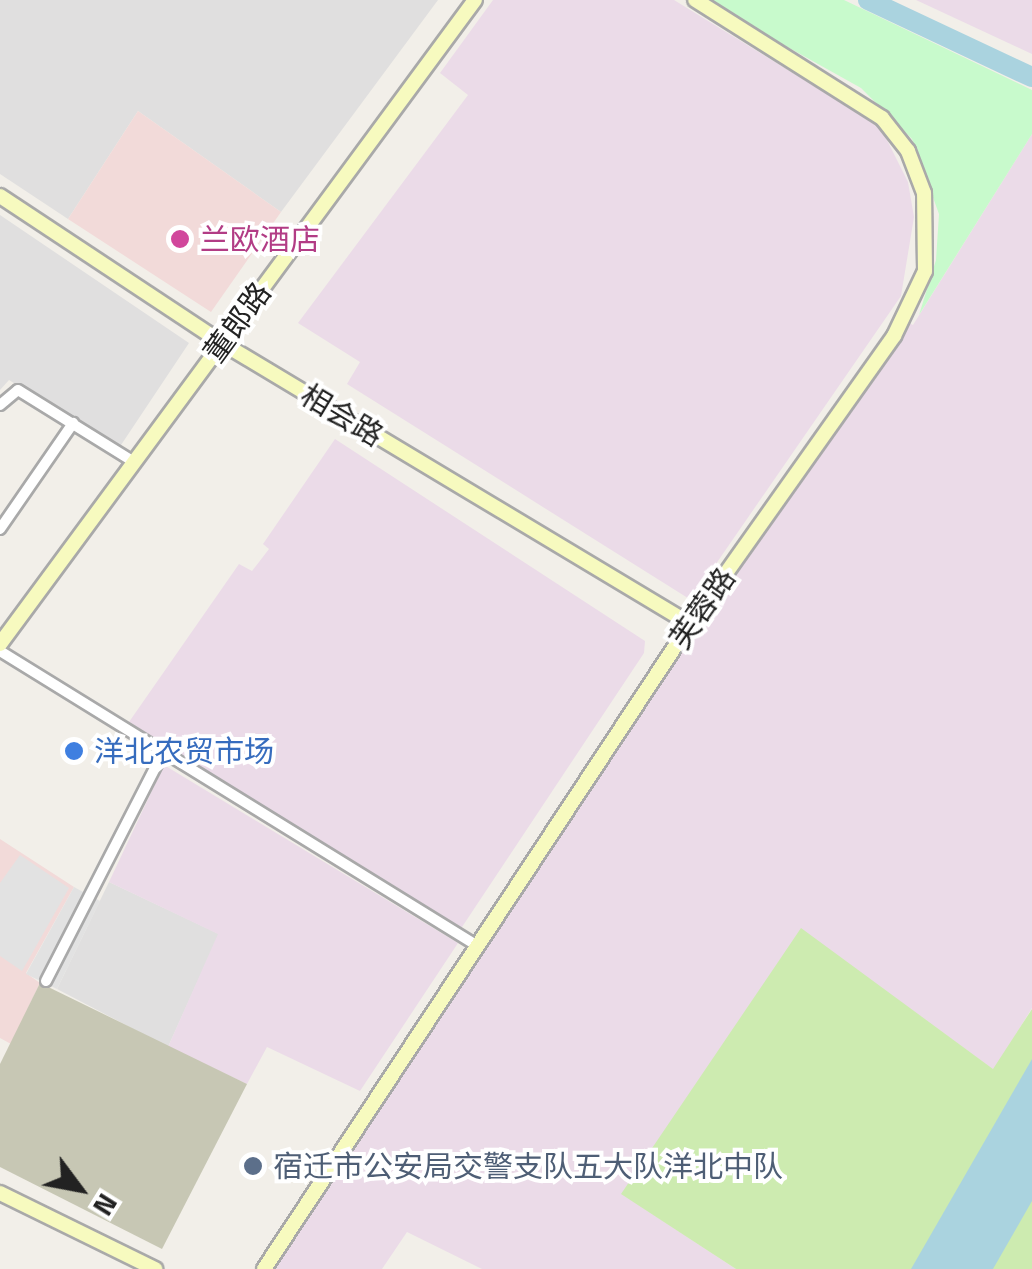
<!DOCTYPE html>
<html>
<head>
<meta charset="utf-8">
<style>
  body { margin:0 }
  #map { position:relative; width:1032px; height:1269px; overflow:hidden; background:#f2efe9; font-family:"Titillium Web","Noto Sans SC",sans-serif }
  div>[style] { position:absolute }
  [style*='--x'] { left:calc(var(--x)*1px); top:calc(var(--y)*1px); width:calc(var(--w)*1px); rotate:calc(var(--a)*1deg) }
  .residential>* { inset:0; background:#e0dfdf }
  .commercial>* { inset:0; background:#f2dad9 }
  .industrial>* { inset:0; background:#ebdbe8 }
  .construction>* { inset:0; background:#c7c7b4 }
  .grass>* { inset:0; background:#cdebb0 }
  .park>* { inset:0; background:#c8facc }
  .parking>* { inset:0; background:#e2e2e2 }
  .water>* { inset:0; background:#aad3df }
  .river>* { height:20px; margin:-10px; padding:0 10px; transform-origin:10px; border-radius:10px; background:#aad3df }
  .roads { filter:drop-shadow(2px 0 #a9a9a9) drop-shadow(-2px 0 #a9a9a9) drop-shadow(0 2px #a9a9a9) drop-shadow(0 -2px #a9a9a9) }
  .street>* { height:10px; margin:-5px; padding:0 5px; transform-origin:5px; border-radius:5px; background:#fff }
  .secondary>* { height:14px; margin:-7px; padding:0 7px; transform-origin:7px; border-radius:7px; background:#f7fabf }
  .dots>* { width:28px; height:28px; translate:-50% -50%; box-sizing:border-box; border:5px solid #fff; border-radius:50% }
  span { translate:-50% -50%; white-space:nowrap; text-align:center; line-height:1.15; -webkit-text-stroke:8px #fff; paint-order:stroke }
  .hotel-label { font-size:30px; color:#b23c85 }
  .left { translate:0 -50%; text-align:left }
  .street-label { font-size:30px; color:#222 }
  .shop-label { font-size:30px; color:#366cbe }
  .service-label { font-size:30px; color:#4e5e75 }
  .north { position:absolute; left:30px; top:1139px; width:100px; height:100px; -webkit-text-stroke:8px #fff; paint-order:stroke; rotate:122deg; font-size:28px; font-weight:700; line-height:40px; text-align:center; color:#222 }
  .north::after { content:''; display:block; margin:auto; width:35px; height:45px; background:#222; clip-path:polygon(50% 0,100% 100%,50% 72%,0 100%) }
</style>
</head>
<body>
<div id="map">
  <div class="residential">
    <div style="clip-path:polygon(0 0,438px 0,281px 212px,138px 111px,68px 219px,0 174px)"></div>
    <div style="clip-path:polygon(0 215px,189px 343px,119px 448px,9px 380px,0 390px)"></div>
    <div style="clip-path:polygon(109px 882px,219px 934px,168px 1047px,57px 989px)"></div>
  </div>
  <div class="commercial">
    <div style="clip-path:polygon(138px 111px,281px 212px,211px 312px,68px 219px)"></div>
    <div style="clip-path:polygon(0 839px,74px 887px,26px 973px,40px 983px,11px 1044px,0 1038px)"></div>
  </div>
  <div class="industrial">
    <div style="clip-path:polygon(493px 0,674px 0,868px 119px,883px 132px,908px 182px,914px 217px,901px 296px,691px 600px,347px 384px,360px 362px,298px 323px,468px 95px,440px 73px)"></div>
    <div style="clip-path:polygon(916px 0,1032px 0,1032px 54px)"></div>
    <div style="clip-path:polygon(1032px 134px,1032px 1008px,994px 1070px,801px 929px,622px 1194px,736px 1269px,482px 1269px,407px 1232px,382px 1269px,273px 1269px,703px 616px,907px 322px,913px 325px)"></div>
    <div style="clip-path:polygon(335px 439px,645px 641px,644px 653px,460px 930px,129px 722px,239px 564px,252px 571px,269px 549px,263px 544px)"></div>
    <div style="clip-path:polygon(164px 765px,458px 943px,360px 1091px,267px 1047px,247px 1084px,168px 1047px,218px 934px,109px 882px)"></div>
  </div>
  <div class="construction">
    <div style="clip-path:polygon(40px 983px,247px 1084px,162px 1249px,0 1167px,0 1064px)"></div>
  </div>
  <div class="grass">
    <div style="clip-path:polygon(801px 928px,993px 1069px,1032px 1009px,1032px 1269px,736px 1269px,621px 1194px)"></div>
  </div>
  <div class="park">
    <div style="clip-path:polygon(703px 0,844px 0,1032px 90px,1032px 134px,919px 315px,936px 260px,939px 214px,912px 139px,861px 88px)"></div>
  </div>
  <div class="parking">
    <div style="clip-path:polygon(20px 855px,69px 888px,22px 971px,0 956px,0 883px)"></div>
    <div style="clip-path:polygon(74px 887px,100px 901px,57px 989px,26px 974px)"></div>
  </div>
  <div class="water">
    <div style="clip-path:polygon(1032px 1059px,1032px 1201px,993px 1269px,911px 1269px)"></div>
  </div>
  <div class="river">
    <div style="--x:868;--y:0;--w:181;--a:25.2"></div>
  </div>
  <div class="roads">
    <div class="street">
      <div style="--x:0;--y:405;--w:23;--a:-40"></div>
      <div style="--x:18;--y:390;--w:137;--a:31.8"></div>
      <div style="--x:0;--y:529;--w:129;--a:-55.4"></div>
      <div style="--x:0;--y:651;--w:559;--a:31.7"></div>
      <div style="--x:46;--y:981;--w:257;--a:-62.9"></div>
    </div>
    <div class="secondary">
      <div style="--x:0;--y:196;--w:266;--a:33.5"></div>
      <div style="--x:222;--y:343;--w:546;--a:30.98"></div>
      <div style="--x:0;--y:644;--w:800;--a:-53.59"></div>
      <div style="--x:0;--y:1193;--w:173;--a:26.1"></div>
      <div style="--x:264;--y:1269;--w:773;--a:-56.56"></div>
      <div style="--x:690;--y:624;--w:353;--a:-54.7"></div>
      <div style="--x:894;--y:336;--w:72;--a:-64.5"></div>
      <div style="--x:925;--y:271;--w:78;--a:-90.7"></div>
      <div style="--x:924;--y:193;--w:45;--a:-110.9"></div>
      <div style="--x:908;--y:151;--w:42;--a:-128.2"></div>
      <div style="--x:882;--y:118;--w:221;--a:-147.7"></div>
    </div>
  </div>
  <div class="dots">
    <div style="left:180px;top:239px;background:#d1479c"></div>
    <div style="left:74px;top:751px;background:#3f7fe0"></div>
    <div style="left:253px;top:1166px;background:#5c6f8a"></div>
  </div>
  <div class="hotel-label">
    <span class="left" style="left:200px;top:239px">兰欧酒店</span>
  </div>
  <div class="street-label">
    <span style="left:237px;top:322px;rotate:-54deg">董郎路</span>
    <span style="left:342px;top:415px;rotate:31deg">相会路</span>
    <span style="left:702px;top:608px;rotate:-55deg">芙蓉路</span>
  </div>
  <div class="shop-label">
    <span class="left" style="left:94px;top:751px">洋北农贸市场</span>
  </div>
  <div class="service-label">
    <span class="left" style="left:273px;top:1166px">宿迁市公安局交警支队五大队洋北中队</span>
  </div>
  <div class="north">N</div>
</div>
</body>
</html>
